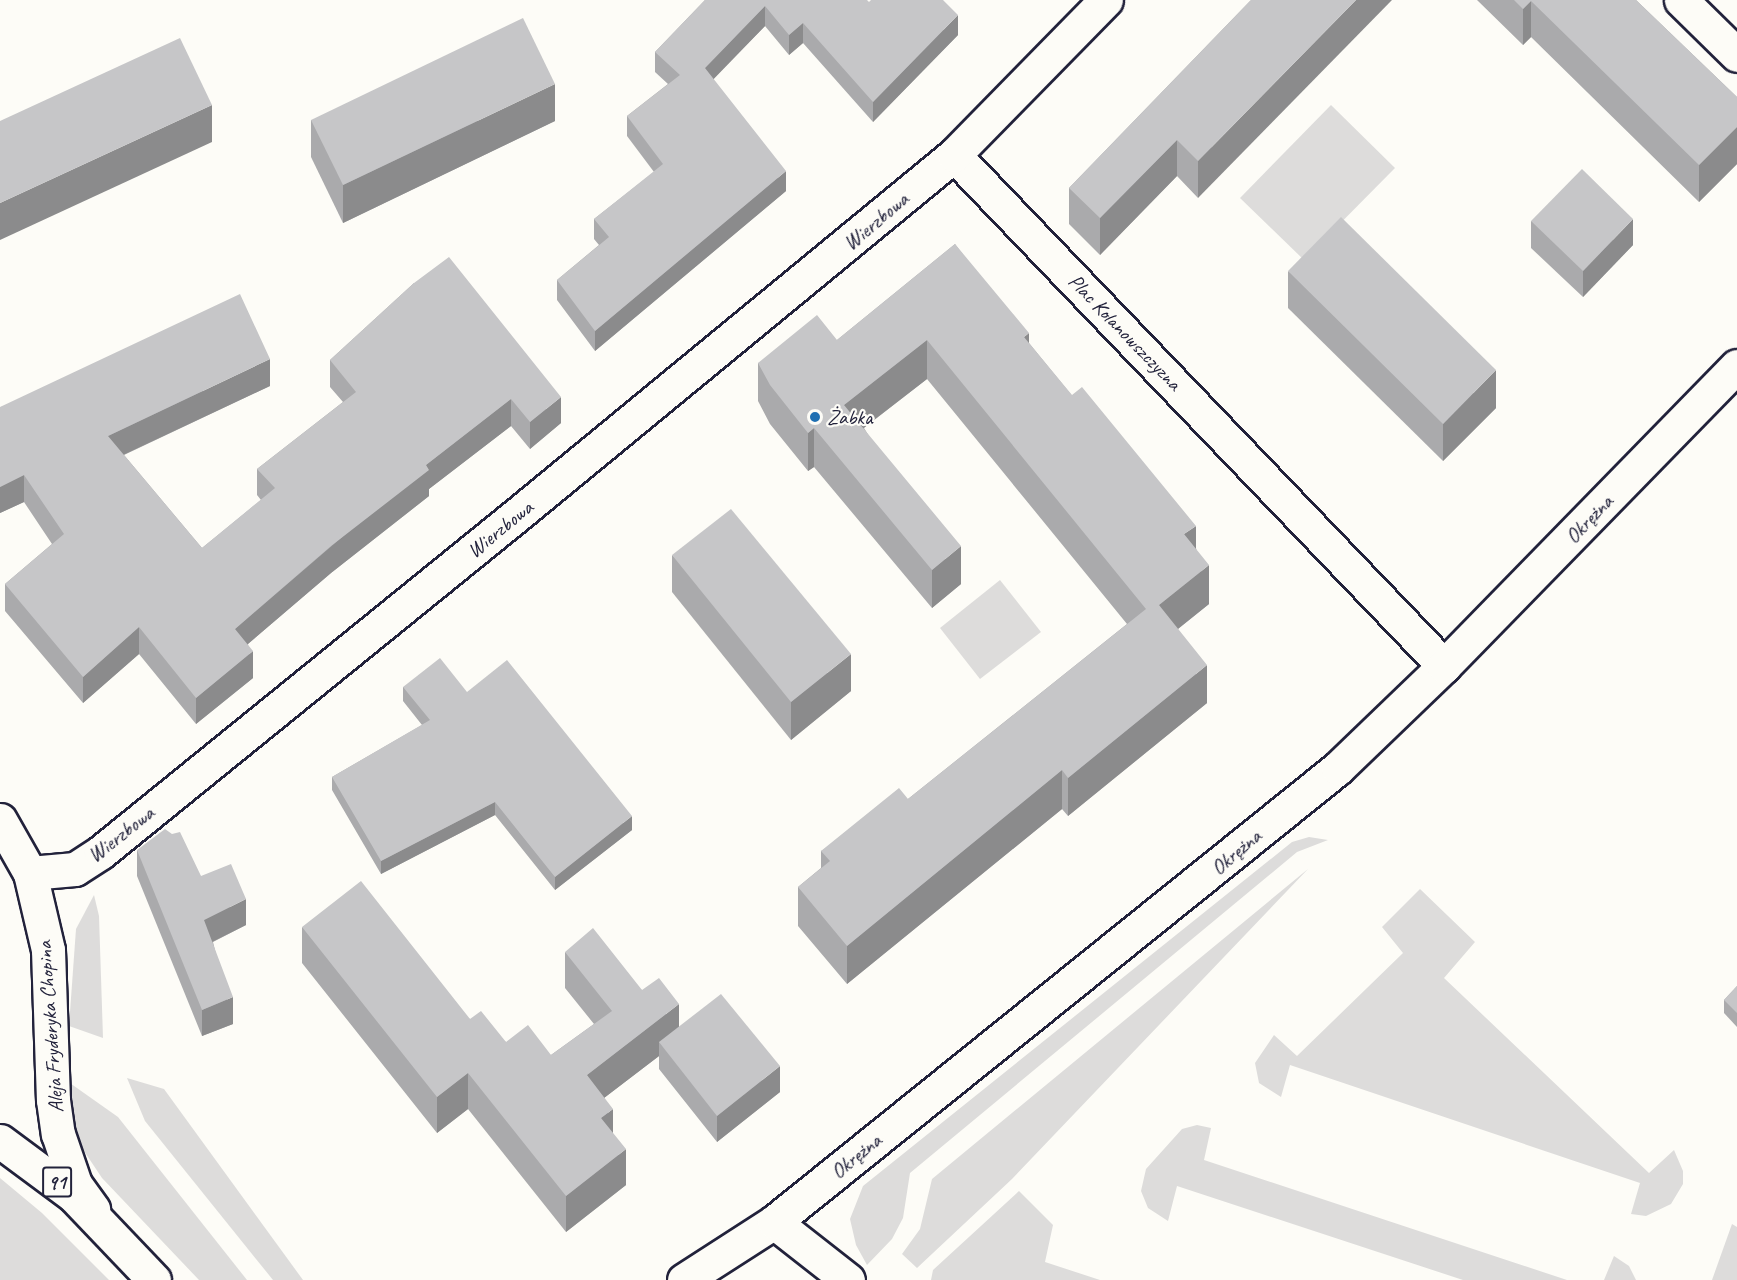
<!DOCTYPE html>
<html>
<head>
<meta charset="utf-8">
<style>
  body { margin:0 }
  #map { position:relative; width:1737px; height:1280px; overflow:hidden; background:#fdfcf7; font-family:Caveat,sans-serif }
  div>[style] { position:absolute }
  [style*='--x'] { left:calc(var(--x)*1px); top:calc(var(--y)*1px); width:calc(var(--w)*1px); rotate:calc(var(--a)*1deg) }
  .green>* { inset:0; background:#dddcdb }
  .roads { filter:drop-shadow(2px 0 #22223b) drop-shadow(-2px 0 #22223b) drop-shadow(0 2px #22223b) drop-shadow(0 -2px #22223b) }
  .street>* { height:33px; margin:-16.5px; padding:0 16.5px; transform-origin:16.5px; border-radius:16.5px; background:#fdfcf7 }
  .secondary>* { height:33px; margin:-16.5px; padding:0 16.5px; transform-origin:16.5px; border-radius:16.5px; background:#fdfcf7 }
  .primary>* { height:33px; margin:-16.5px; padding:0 16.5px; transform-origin:16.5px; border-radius:16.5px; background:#fdfcf7 }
  .wall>* { inset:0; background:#aaaaac }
  .shaded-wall>* { inset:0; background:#8b8b8c }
  .building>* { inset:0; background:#c6c6c8 }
  .dots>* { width:16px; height:16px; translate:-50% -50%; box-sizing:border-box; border:3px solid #fdfcf7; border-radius:50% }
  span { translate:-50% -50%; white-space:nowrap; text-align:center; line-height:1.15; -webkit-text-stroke:4.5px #fdfcf7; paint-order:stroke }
  .shield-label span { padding:2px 4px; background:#fdfcf7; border:2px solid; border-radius:4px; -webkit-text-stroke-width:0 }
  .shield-label { font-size:20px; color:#22223b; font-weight:700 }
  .street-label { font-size:21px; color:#22223b }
  .poi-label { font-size:21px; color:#22223b }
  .left { translate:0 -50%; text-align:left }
</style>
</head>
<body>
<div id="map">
  <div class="green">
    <div style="clip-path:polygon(1331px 105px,1395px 168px,1304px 260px,1240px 198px)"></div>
    <div style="clip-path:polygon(1000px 580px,1041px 632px,980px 679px,940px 628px)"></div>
    <div style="clip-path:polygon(1309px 837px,1328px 840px,1297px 852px,910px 1173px,903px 1218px,892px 1239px,867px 1265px,856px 1245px,850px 1219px,863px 1186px,1292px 842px)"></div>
    <div style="clip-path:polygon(1308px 869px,1012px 1179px,917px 1268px,902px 1254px,920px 1229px,932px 1179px)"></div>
    <div style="clip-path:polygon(1420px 889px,1475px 942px,1444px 978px,1649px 1173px,1674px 1150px,1683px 1171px,1683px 1184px,1671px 1204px,1646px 1216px,1631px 1214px,1640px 1183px,1290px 1065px,1281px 1097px,1259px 1083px,1255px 1063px,1274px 1035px,1297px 1056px,1403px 953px,1382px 927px)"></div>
    <div style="clip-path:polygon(94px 895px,99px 916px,103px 1038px,69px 1026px,76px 929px)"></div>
    <div style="clip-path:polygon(127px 1078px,164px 1089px,303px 1280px,273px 1280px,145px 1121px)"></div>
    <div style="clip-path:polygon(67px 1081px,118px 1117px,247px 1280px,199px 1280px,102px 1178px,80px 1145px,72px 1121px)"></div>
    <div style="clip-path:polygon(1197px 1125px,1211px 1128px,1204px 1160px,1567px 1280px,1463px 1280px,1177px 1186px,1168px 1221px,1148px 1208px,1141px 1191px,1146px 1169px,1182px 1129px)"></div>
    <div style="clip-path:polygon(0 1178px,42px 1213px,109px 1280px,0 1280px)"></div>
    <div style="clip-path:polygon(1019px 1191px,1053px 1225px,1045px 1262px,1100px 1280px,931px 1280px,933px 1270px)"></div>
    <div style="clip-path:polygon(1732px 1224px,1737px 1227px,1737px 1280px,1712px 1280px)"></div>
    <div style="clip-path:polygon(1614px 1256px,1629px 1266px,1636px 1280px,1604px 1280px)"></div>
  </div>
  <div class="roads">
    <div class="street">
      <div style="--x:1681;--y:0;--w:78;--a:44.5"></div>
      <div style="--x:954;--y:155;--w:708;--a:46.2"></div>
      <div style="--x:30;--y:873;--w:45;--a:-5.1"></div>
      <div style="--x:75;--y:869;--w:31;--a:-33"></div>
      <div style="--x:101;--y:852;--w:538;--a:-39.04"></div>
      <div style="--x:519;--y:513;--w:563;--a:-39.45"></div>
      <div style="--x:954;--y:155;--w:217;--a:-45.6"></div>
      <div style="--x:774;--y:1222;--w:94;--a:38.1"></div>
    </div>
    <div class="secondary">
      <div style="--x:0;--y:820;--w:61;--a:60.5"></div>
      <div style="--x:30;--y:873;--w:79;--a:76.8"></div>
      <div style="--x:48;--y:950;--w:150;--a:88.1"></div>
      <div style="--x:53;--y:1100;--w:34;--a:82"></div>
      <div style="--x:58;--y:1134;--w:53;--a:71.2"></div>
      <div style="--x:75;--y:1184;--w:31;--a:54"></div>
      <div style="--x:684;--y:1280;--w:107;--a:-32.8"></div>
      <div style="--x:774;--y:1222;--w:724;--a:-38.83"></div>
      <div style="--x:1338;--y:768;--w:147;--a:-43.9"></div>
      <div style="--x:1444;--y:666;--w:419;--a:-45.7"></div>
    </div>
    <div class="primary">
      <div style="--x:0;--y:1141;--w:92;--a:36.6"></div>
      <div style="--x:74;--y:1196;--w:116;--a:46.4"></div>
    </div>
  </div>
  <div class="wall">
    <div style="clip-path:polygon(705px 0,869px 2px,958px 35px,873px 122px,803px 43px,789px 55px,765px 26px,713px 79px,786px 191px,595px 351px,557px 300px,557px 280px,599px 245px,594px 239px,594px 219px,654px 172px,627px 136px,627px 116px,668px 84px,655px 72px,655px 52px)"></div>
    <div style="clip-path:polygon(1251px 0,1198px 198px,1177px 176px,1100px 255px,1069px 224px,1069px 188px)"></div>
    <div style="clip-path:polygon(1477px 0,1636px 0,1737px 97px,1737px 164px,1699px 202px,1531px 37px,1523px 45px)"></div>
    <div style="clip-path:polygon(311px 120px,555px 121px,343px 223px,311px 157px)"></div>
    <div style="clip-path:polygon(1531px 221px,1633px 245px,1583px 297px,1531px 248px)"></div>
    <div style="clip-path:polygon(955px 244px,1029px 343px,1196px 548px,1209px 604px,1178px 629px,1207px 703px,1068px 816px,1062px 809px,847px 984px,798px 926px,798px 887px,821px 868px,821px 851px,908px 799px,1127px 624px,927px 379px,864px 428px,961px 584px,932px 608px,814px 467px,808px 471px,770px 424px,758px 401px,758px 363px,837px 340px)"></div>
    <div style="clip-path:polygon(1288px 271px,1496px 408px,1443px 461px,1288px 308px)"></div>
    <div style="clip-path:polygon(414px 283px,561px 423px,530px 449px,511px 426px,429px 489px,429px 496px,331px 573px,248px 644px,253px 678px,196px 724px,139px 654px,83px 703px,5px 611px,5px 584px,52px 544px,24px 502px,0 513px,0 407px,270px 386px,124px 455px,202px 548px,261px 500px,257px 495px,257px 469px,343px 402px,330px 387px,330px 360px)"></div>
    <div style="clip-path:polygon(672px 555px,851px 691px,791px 740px,672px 592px)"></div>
    <div style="clip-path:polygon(403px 687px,467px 692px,632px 830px,555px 890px,495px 815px,381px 874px,332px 790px,332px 777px,422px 725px,403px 701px)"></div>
    <div style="clip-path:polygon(137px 850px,201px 876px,246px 925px,213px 942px,233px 1024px,202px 1036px,137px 876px)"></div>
    <div style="clip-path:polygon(302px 927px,470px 1019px,506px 1042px,551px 1055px,594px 1024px,565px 988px,565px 952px,642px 990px,679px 1027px,780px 1092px,717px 1142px,659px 1069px,659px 1056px,604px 1098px,626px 1185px,566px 1232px,468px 1109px,437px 1133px,302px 963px)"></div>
    <div style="clip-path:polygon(1737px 986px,1737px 1027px,1724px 1013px,1724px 1000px)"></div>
  </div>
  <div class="shaded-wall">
    <div style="clip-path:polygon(1356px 0,1392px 0,1198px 198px,1198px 161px)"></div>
    <div style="clip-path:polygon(1531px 1px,1531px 37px,1523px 45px,1523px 9px)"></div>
    <div style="clip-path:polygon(765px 6px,765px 26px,705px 88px,705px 68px)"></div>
    <div style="clip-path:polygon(958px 15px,958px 35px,873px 122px,873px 102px)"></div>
    <div style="clip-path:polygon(803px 23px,803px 43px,789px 55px,789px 35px)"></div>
    <div style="clip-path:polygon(555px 84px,555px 121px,343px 223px,343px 185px)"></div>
    <div style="clip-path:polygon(212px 105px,212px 142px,0 240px,0 203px)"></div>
    <div style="clip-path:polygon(1737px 127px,1737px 164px,1699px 202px,1699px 165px)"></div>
    <div style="clip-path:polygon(1177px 140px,1177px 176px,1100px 255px,1100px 218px)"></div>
    <div style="clip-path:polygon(786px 171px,786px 191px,595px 351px,595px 331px)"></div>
    <div style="clip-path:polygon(1633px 219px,1633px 245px,1583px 297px,1583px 271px)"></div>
    <div style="clip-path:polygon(1029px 333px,1029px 372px,1024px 337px)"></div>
    <div style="clip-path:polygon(927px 340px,927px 379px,844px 443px,844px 405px)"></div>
    <div style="clip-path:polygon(270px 359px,270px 386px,108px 462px,108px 436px)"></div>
    <div style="clip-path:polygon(1496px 370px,1496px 408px,1443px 461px,1443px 424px)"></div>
    <div style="clip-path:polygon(561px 397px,561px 423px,530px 449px,530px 422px)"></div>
    <div style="clip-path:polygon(511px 399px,511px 426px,429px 489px,429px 496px,331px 573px,235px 655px,235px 629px,426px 465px)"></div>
    <div style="clip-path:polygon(814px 428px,814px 467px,808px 471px,808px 433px)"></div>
    <div style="clip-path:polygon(24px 475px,24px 502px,0 513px,0 487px)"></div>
    <div style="clip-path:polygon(1196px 526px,1196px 564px,1184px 534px)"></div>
    <div style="clip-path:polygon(961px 546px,961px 584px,932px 608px,932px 570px)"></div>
    <div style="clip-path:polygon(1209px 565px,1209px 604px,1159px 644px,1159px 605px)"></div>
    <div style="clip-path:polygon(139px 627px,139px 654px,83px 703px,83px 677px)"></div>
    <div style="clip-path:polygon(253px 651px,253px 678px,196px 724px,196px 698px)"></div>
    <div style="clip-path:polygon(851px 654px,851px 691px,791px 740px,791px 702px)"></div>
    <div style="clip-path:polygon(1207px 665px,1207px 703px,1068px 816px,1068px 778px)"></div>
    <div style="clip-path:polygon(1062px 770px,1062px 809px,847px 984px,847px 946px)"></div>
    <div style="clip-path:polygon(495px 802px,495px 815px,381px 874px,381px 861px)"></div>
    <div style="clip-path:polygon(632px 816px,632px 830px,555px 890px,555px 877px)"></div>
    <div style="clip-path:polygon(246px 899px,246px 925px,204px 946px,204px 920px)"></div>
    <div style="clip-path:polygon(233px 997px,233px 1024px,202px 1036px,202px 1010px)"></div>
    <div style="clip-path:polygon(679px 1004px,679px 1040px,659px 1042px,659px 1056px,587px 1111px,587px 1075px)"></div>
    <div style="clip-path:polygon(780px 1066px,780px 1092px,717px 1142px,717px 1116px)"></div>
    <div style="clip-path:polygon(468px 1073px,468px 1109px,437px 1133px,437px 1097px)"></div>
    <div style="clip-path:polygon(613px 1109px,613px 1145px,601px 1118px)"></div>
    <div style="clip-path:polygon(626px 1149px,626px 1185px,566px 1232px,566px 1196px)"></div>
  </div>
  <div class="building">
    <div style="clip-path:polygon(705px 0,867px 0,869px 2px,871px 0,943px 0,958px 15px,873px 102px,803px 23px,789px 35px,765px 6px,705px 68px,786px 171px,595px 331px,557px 280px,609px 237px,594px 219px,663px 164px,627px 116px,680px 75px,655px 52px)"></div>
    <div style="clip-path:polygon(1251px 0,1356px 0,1198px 161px,1177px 140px,1100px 218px,1069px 188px)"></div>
    <div style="clip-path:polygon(1514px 0,1636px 0,1737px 97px,1737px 127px,1699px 165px,1531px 1px,1523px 9px)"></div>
    <div style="clip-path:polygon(523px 18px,555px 84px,343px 185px,311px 120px)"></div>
    <div style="clip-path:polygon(180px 38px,212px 105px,0 203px,0 121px)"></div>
    <div style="clip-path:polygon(1582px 169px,1633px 219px,1583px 271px,1531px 221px)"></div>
    <div style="clip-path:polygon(1341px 217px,1496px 370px,1443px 424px,1288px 271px)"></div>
    <div style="clip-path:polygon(955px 244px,1029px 333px,1024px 337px,1072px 395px,1082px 387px,1196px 526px,1184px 534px,1209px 565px,1159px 605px,1207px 665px,1068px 778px,1062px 770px,847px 946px,798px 887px,830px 861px,821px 851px,899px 788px,908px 799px,1146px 609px,927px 340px,844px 405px,961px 546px,932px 570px,814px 428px,808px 433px,770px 385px,758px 363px,817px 315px,837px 340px)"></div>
    <div style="clip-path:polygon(449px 257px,561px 397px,530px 422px,511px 399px,426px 465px,429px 470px,331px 546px,235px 629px,253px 651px,196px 698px,139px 627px,83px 677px,5px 584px,64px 534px,24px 475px,0 487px,0 407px,240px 294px,270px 359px,108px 436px,202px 548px,275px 488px,257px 469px,356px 392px,330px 360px,414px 283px)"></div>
    <div style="clip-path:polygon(731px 509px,851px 654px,791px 702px,672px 555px)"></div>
    <div style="clip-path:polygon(440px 658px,467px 692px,507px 660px,632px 816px,555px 877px,495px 802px,381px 861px,332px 777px,430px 720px,403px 687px)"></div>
    <div style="clip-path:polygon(165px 829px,172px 834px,180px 832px,201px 876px,231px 864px,246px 899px,204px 920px,233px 997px,202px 1010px,137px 850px)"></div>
    <div style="clip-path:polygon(361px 881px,470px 1019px,481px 1011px,506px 1042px,528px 1025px,551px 1055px,612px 1011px,565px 952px,593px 928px,642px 990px,659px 978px,679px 1004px,587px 1075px,613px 1109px,601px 1118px,626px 1149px,566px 1196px,468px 1073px,437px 1097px,302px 927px)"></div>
    <div style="clip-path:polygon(1737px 986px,1737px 1013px,1724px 1000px)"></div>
    <div style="clip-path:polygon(721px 994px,780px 1066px,717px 1116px,659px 1042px)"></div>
  </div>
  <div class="dots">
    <div style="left:815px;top:417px;background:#1f6fb2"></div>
  </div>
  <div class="shield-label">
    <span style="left:57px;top:1182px">91</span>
  </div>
  <div class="street-label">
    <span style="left:876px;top:221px;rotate:-40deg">Wierzbowa</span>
    <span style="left:1125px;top:332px;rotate:46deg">Plac Kolanowszczyzna</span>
    <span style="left:1589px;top:519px;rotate:-46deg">Okrężna</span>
    <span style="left:500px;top:529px;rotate:-39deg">Wierzbowa</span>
    <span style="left:121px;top:834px;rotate:-38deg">Wierzbowa</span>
    <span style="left:1236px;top:852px;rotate:-40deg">Okrężna</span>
    <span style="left:50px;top:1027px;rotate:-94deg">Aleja Fryderyka Chopina</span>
    <span style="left:856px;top:1156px;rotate:-39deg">Okrężna</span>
  </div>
  <div class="poi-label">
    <span class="left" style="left:827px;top:417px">Żabka</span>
  </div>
</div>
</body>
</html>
